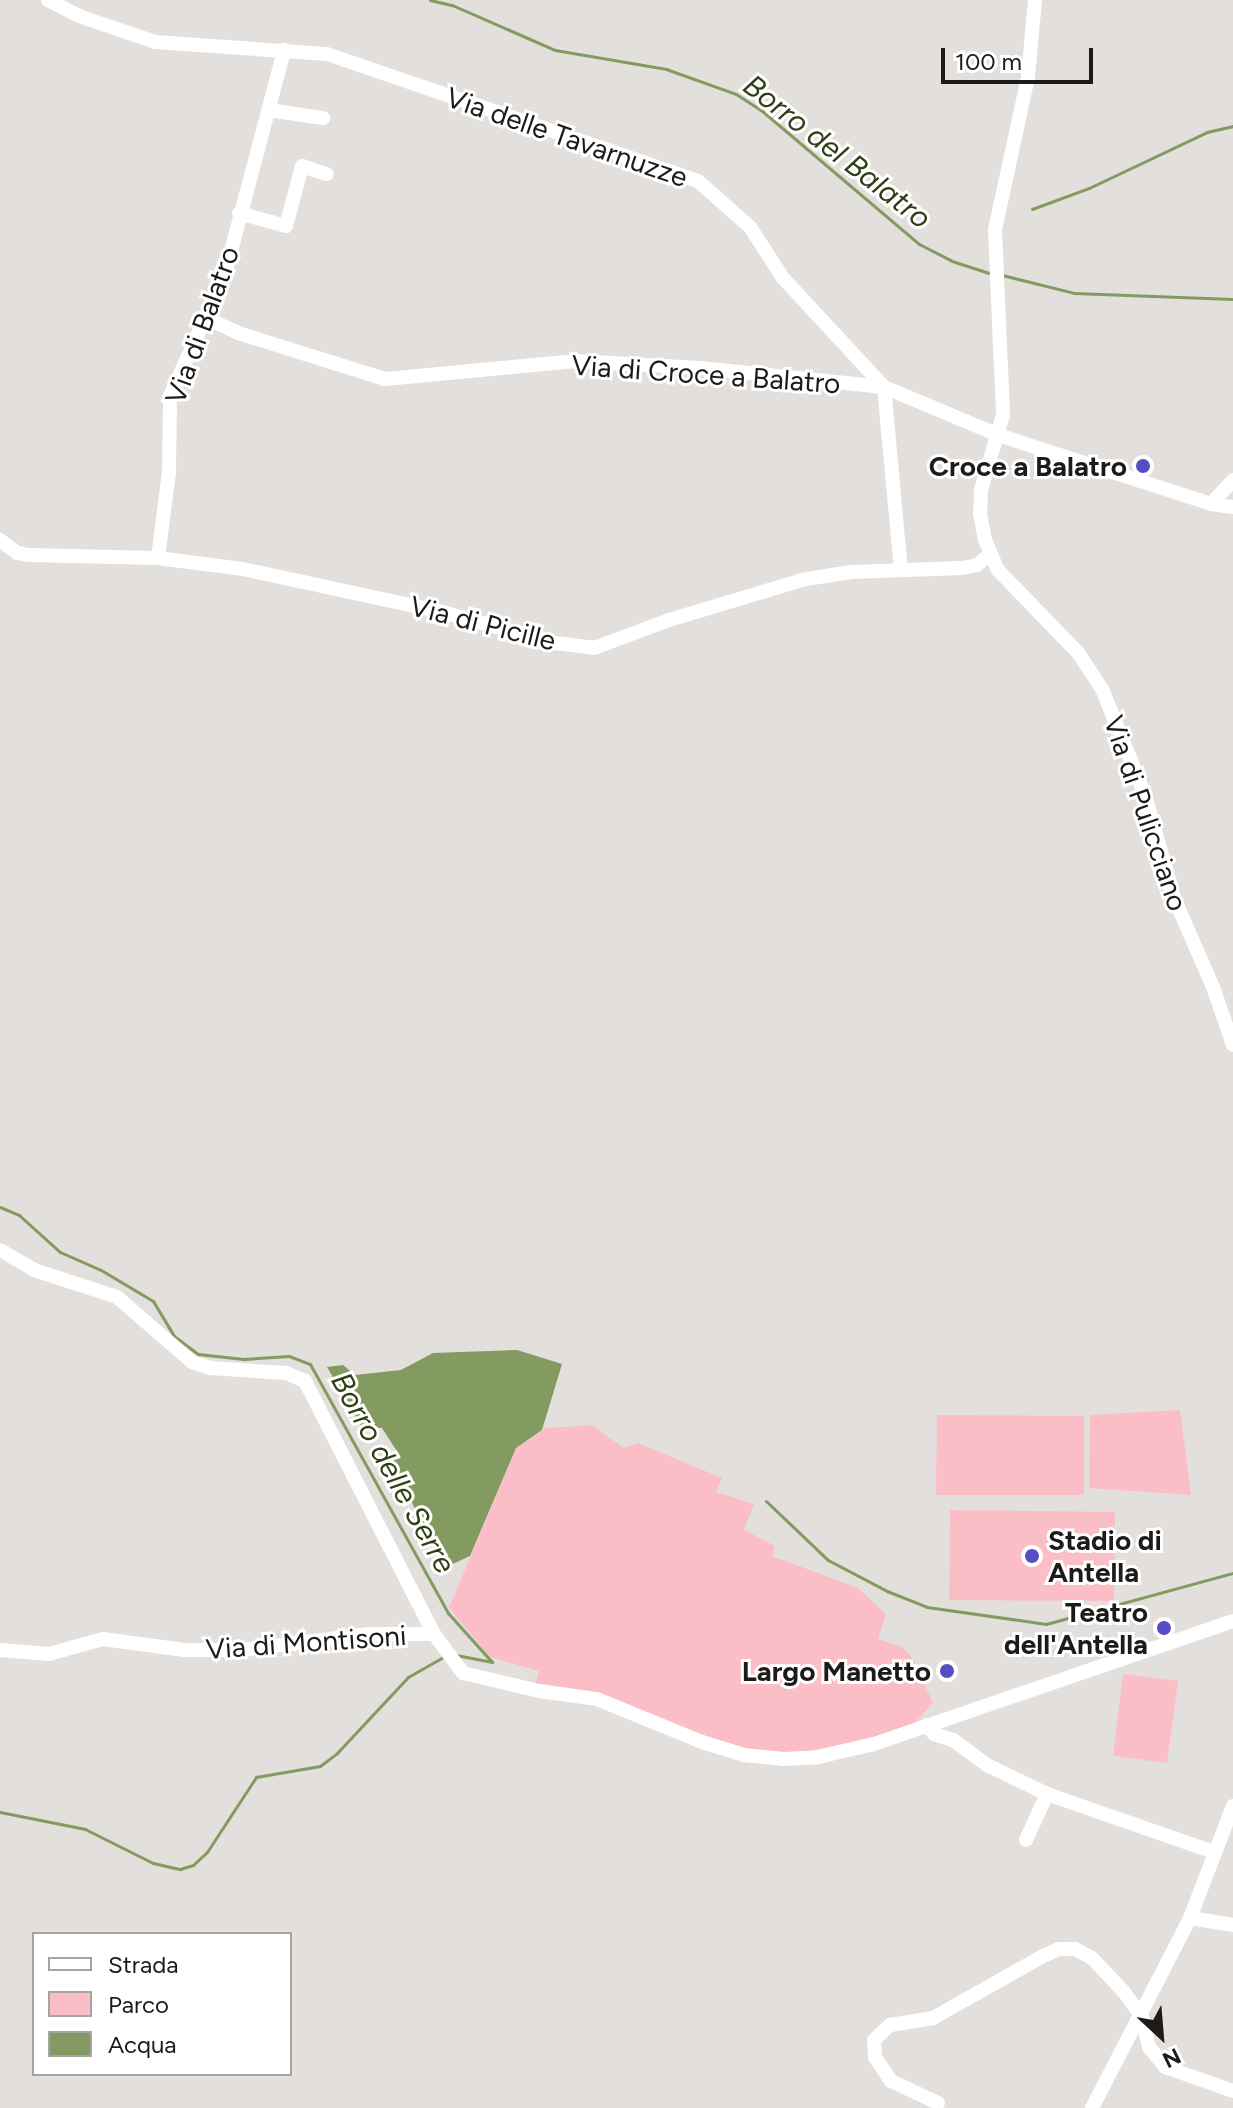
<!DOCTYPE html>
<html>
<head>
<meta charset="utf-8">
<style>
  body { margin:0 }
  #map { position:relative; width:1233px; height:2108px; overflow:hidden; background:#e3dfdc; font-family:Figtree,sans-serif }
  div>[style] { position:absolute }
  [style*='--x'] { left:calc(var(--x)*1px); top:calc(var(--y)*1px); width:calc(var(--w)*1px); rotate:calc(var(--a)*1deg) }
  .green>* { inset:0; background:#fbbec7 }
  .water>* { inset:0; background:#839a60 }
  .stream>* { height:3px; margin:-1.5px; padding:0 1.5px; transform-origin:1.5px; border-radius:1.5px; background:#839a60 }
  .minor>* { height:14px; margin:-7px; padding:0 7px; transform-origin:7px; border-radius:7px; background:#fff }
  .dots>* { width:22px; height:22px; translate:-50% -50%; box-sizing:border-box; border:4px solid #fff; border-radius:50% }
  span { translate:-50% -50%; white-space:nowrap; text-align:center; line-height:1.15; -webkit-text-stroke:6px #fff; paint-order:stroke }
  .street-label { font-size:28px; color:#1c1b1a }
  .poi-label { font-size:28px; color:#1c1b1a; font-weight:700 }
  .right { translate:-100% -50%; text-align:right }
  .left { translate:0 -50%; text-align:left }
  .water-label { font-size:30px; color:#2f3f13; font-style:italic }
  .legend { position:absolute; left:32px; top:1932px; width:260px; height:144px; box-sizing:border-box; background:#fff; border:2px solid #a4a4a3; margin:0; padding:10px 14px; list-style:none; font-size:24px; color:#1c1b1a }
  .legend li { display:flex; align-items:center; gap:16px; height:40px }
  .legend b { width:40px; border:2px solid #a4a4a3 }
  .north { position:absolute; left:1121px; top:1996px; width:80px; height:80px; -webkit-text-stroke:6px #fff; paint-order:stroke; rotate:154deg; font-size:22px; font-weight:700; line-height:32px; text-align:center; color:#1c1b1a }
  .north::after { content:''; display:block; margin:auto; width:28px; height:36px; background:#1c1b1a; clip-path:polygon(50% 0,100% 100%,50% 72%,0 100%) }
  .scale { position:absolute; left:941px; top:48px; width:152px; height:36px; box-sizing:border-box; border:4px solid #1c1b1a; border-top:0; padding-left:10px; font-size:24px; line-height:28px; white-space:nowrap; color:#1c1b1a; -webkit-text-stroke:6px #fff; paint-order:stroke }
</style>
</head>
<body>
<div id="map">
  <div class="green">
    <div style="clip-path:polygon(1180px 1410px,1191px 1495px,1089px 1488px,1090px 1415px)"></div>
    <div style="clip-path:polygon(937px 1415px,1084px 1416px,1084px 1495px,936px 1495px)"></div>
    <div style="clip-path:polygon(592px 1425px,624px 1448px,638px 1443px,722px 1478px,716px 1492px,754px 1504px,744px 1530px,775px 1546px,772px 1556px,858px 1588px,886px 1614px,878px 1639px,902px 1647px,913px 1659px,933px 1703px,913px 1725px,870px 1739px,797px 1753px,757px 1751px,698px 1736px,616px 1699px,536px 1683px,539px 1671px,490px 1657px,449px 1608px,516px 1448px,546px 1428px)"></div>
    <div style="clip-path:polygon(950px 1510px,1115px 1512px,1114px 1601px,949px 1600px)"></div>
    <div style="clip-path:polygon(1123px 1674px,1178px 1681px,1167px 1763px,1113px 1756px)"></div>
  </div>
  <div class="water">
    <div style="clip-path:polygon(517px 1350px,562px 1364px,542px 1430px,516px 1448px,470px 1556px,444px 1568px,391px 1460px,400px 1456px,382px 1428px,361px 1426px,327px 1367px,343px 1365px,355px 1375px,401px 1370px,433px 1353px)"></div>
  </div>
  <div class="stream">
    <div style="--x:430;--y:0;--w:23;--a:13"></div>
    <div style="--x:452;--y:5;--w:112;--a:23.6"></div>
    <div style="--x:555;--y:50;--w:113;--a:9.7"></div>
    <div style="--x:666;--y:69;--w:74;--a:19.7"></div>
    <div style="--x:736;--y:94;--w:30;--a:33"></div>
    <div style="--x:761;--y:110;--w:207;--a:40.3"></div>
    <div style="--x:919;--y:244;--w:37;--a:27"></div>
    <div style="--x:952;--y:261;--w:38;--a:18"></div>
    <div style="--x:1032;--y:209;--w:61;--a:-20.2"></div>
    <div style="--x:1089;--y:188;--w:131;--a:-25.4"></div>
    <div style="--x:1207;--y:132;--w:27;--a:-13"></div>
    <div style="--x:1002;--y:275;--w:74;--a:14"></div>
    <div style="--x:1074;--y:293;--w:159;--a:2.2"></div>
    <div style="--x:0;--y:1207;--w:21;--a:23"></div>
    <div style="--x:19;--y:1215;--w:55;--a:42.1"></div>
    <div style="--x:60;--y:1252;--w:45;--a:23.7"></div>
    <div style="--x:101;--y:1270;--w:61;--a:30.8"></div>
    <div style="--x:153;--y:1301;--w:41;--a:59"></div>
    <div style="--x:174;--y:1336;--w:30;--a:37"></div>
    <div style="--x:198;--y:1354;--w:46;--a:6.2"></div>
    <div style="--x:244;--y:1359;--w:45;--a:-3.8"></div>
    <div style="--x:289;--y:1356;--w:22;--a:21"></div>
    <div style="--x:310;--y:1364;--w:285;--a:61"></div>
    <div style="--x:448;--y:1613;--w:66;--a:48.1"></div>
    <div style="--x:766;--y:1501;--w:86;--a:43.6"></div>
    <div style="--x:828;--y:1560;--w:67;--a:27.7"></div>
    <div style="--x:887;--y:1591;--w:43;--a:21.8"></div>
    <div style="--x:927;--y:1607;--w:120;--a:8.1"></div>
    <div style="--x:1046;--y:1624;--w:194;--a:-15.3"></div>
    <div style="--x:456;--y:1655;--w:37;--a:11"></div>
    <div style="--x:0;--y:1812;--w:87;--a:11.3"></div>
    <div style="--x:85;--y:1829;--w:76;--a:26.6"></div>
    <div style="--x:153;--y:1863;--w:28;--a:13"></div>
    <div style="--x:180;--y:1869;--w:14;--a:-17"></div>
    <div style="--x:193;--y:1865;--w:19;--a:-43"></div>
    <div style="--x:207;--y:1852;--w:90;--a:-56.8"></div>
    <div style="--x:256;--y:1777;--w:65;--a:-9.8"></div>
    <div style="--x:320;--y:1766;--w:21;--a:-37"></div>
    <div style="--x:337;--y:1753;--w:104;--a:-46.9"></div>
    <div style="--x:408;--y:1677;--w:43;--a:-29.6"></div>
  </div>
  <div class="minor">
    <div style="--x:48;--y:0;--w:35;--a:27"></div>
    <div style="--x:79;--y:16;--w:80;--a:18.9"></div>
    <div style="--x:155;--y:42;--w:172;--a:4"></div>
    <div style="--x:327;--y:54;--w:392;--a:18.9"></div>
    <div style="--x:698;--y:181;--w:69;--a:41.5"></div>
    <div style="--x:750;--y:227;--w:61;--a:57.1"></div>
    <div style="--x:783;--y:278;--w:149;--a:47.2"></div>
    <div style="--x:884;--y:387;--w:124;--a:22.8"></div>
    <div style="--x:998;--y:435;--w:224;--a:17.9"></div>
    <div style="--x:1211;--y:504;--w:22;--a:8"></div>
    <div style="--x:1035;--y:0;--w:77;--a:95.2"></div>
    <div style="--x:1028;--y:77;--w:157;--a:102.2"></div>
    <div style="--x:995;--y:230;--w:185;--a:87.5"></div>
    <div style="--x:1003;--y:415;--w:78;--a:106.3"></div>
    <div style="--x:981;--y:490;--w:24;--a:92"></div>
    <div style="--x:980;--y:514;--w:26;--a:79"></div>
    <div style="--x:985;--y:540;--w:33;--a:67"></div>
    <div style="--x:998;--y:570;--w:117;--a:46"></div>
    <div style="--x:1079;--y:654;--w:42;--a:56.7"></div>
    <div style="--x:1102;--y:689;--w:114;--a:67.9"></div>
    <div style="--x:1145;--y:795;--w:107;--a:74.3"></div>
    <div style="--x:1174;--y:898;--w:97;--a:66.3"></div>
    <div style="--x:1213;--y:987;--w:61;--a:71"></div>
    <div style="--x:268;--y:110;--w:56;--a:8.3"></div>
    <div style="--x:239;--y:213;--w:49;--a:15.5"></div>
    <div style="--x:286;--y:226;--w:62;--a:-75.1"></div>
    <div style="--x:302;--y:166;--w:26;--a:18"></div>
    <div style="--x:204;--y:317;--w:38;--a:25"></div>
    <div style="--x:238;--y:333;--w:154;--a:17.4"></div>
    <div style="--x:385;--y:379;--w:192;--a:-5.4"></div>
    <div style="--x:576;--y:361;--w:124;--a:3.2"></div>
    <div style="--x:700;--y:368;--w:185;--a:5.9"></div>
    <div style="--x:884;--y:387;--w:183;--a:84.7"></div>
    <div style="--x:1211;--y:504;--w:33;--a:-47"></div>
    <div style="--x:0;--y:540;--w:21;--a:37"></div>
    <div style="--x:17;--y:553;--w:11;--a:10"></div>
    <div style="--x:28;--y:555;--w:130;--a:1.3"></div>
    <div style="--x:158;--y:558;--w:86;--a:7.4"></div>
    <div style="--x:243;--y:569;--w:208;--a:12.2"></div>
    <div style="--x:446;--y:613;--w:113;--a:15.4"></div>
    <div style="--x:555;--y:643;--w:39;--a:7"></div>
    <div style="--x:594;--y:648;--w:80;--a:-20.5"></div>
    <div style="--x:669;--y:620;--w:143;--a:-16.7"></div>
    <div style="--x:806;--y:579;--w:46;--a:-8.8"></div>
    <div style="--x:851;--y:572;--w:111;--a:-2.1"></div>
    <div style="--x:962;--y:568;--w:15;--a:-11"></div>
    <div style="--x:977;--y:565;--w:16;--a:-40"></div>
    <div style="--x:158;--y:558;--w:87;--a:-82.7"></div>
    <div style="--x:169;--y:472;--w:76;--a:-89.2"></div>
    <div style="--x:170;--y:396;--w:134;--a:-65.7"></div>
    <div style="--x:225;--y:274;--w:232;--a:-75.2"></div>
    <div style="--x:0;--y:1250;--w:39;--a:30"></div>
    <div style="--x:34;--y:1270;--w:87;--a:18"></div>
    <div style="--x:117;--y:1297;--w:99;--a:40.9"></div>
    <div style="--x:192;--y:1362;--w:19;--a:18"></div>
    <div style="--x:210;--y:1368;--w:76;--a:3.8"></div>
    <div style="--x:286;--y:1373;--w:21;--a:23"></div>
    <div style="--x:305;--y:1381;--w:284;--a:63"></div>
    <div style="--x:434;--y:1634;--w:49;--a:53.4"></div>
    <div style="--x:463;--y:1673;--w:78;--a:13.3"></div>
    <div style="--x:539;--y:1691;--w:59;--a:7.9"></div>
    <div style="--x:597;--y:1699;--w:113;--a:22.3"></div>
    <div style="--x:702;--y:1742;--w:44;--a:17.2"></div>
    <div style="--x:744;--y:1755;--w:40;--a:5.7"></div>
    <div style="--x:784;--y:1759;--w:34;--a:-3"></div>
    <div style="--x:818;--y:1757;--w:57;--a:-13.1"></div>
    <div style="--x:874;--y:1744;--w:379;--a:-18.9"></div>
    <div style="--x:0;--y:1650;--w:49;--a:4.7"></div>
    <div style="--x:49;--y:1654;--w:56;--a:-15.5"></div>
    <div style="--x:103;--y:1639;--w:82;--a:7.7"></div>
    <div style="--x:184;--y:1650;--w:58;--a:0"></div>
    <div style="--x:242;--y:1650;--w:128;--a:-7.2"></div>
    <div style="--x:369;--y:1634;--w:65;--a:0"></div>
    <div style="--x:927;--y:1725;--w:11;--a:52"></div>
    <div style="--x:934;--y:1734;--w:20;--a:18"></div>
    <div style="--x:953;--y:1740;--w:42;--a:36.3"></div>
    <div style="--x:987;--y:1765;--w:67;--a:25.8"></div>
    <div style="--x:1047;--y:1794;--w:177;--a:19.2"></div>
    <div style="--x:1026;--y:1840;--w:51;--a:-65.5"></div>
    <div style="--x:1190;--y:1918;--w:44;--a:9.2"></div>
    <div style="--x:938;--y:2103;--w:52;--a:-154.9"></div>
    <div style="--x:891;--y:2081;--w:29;--a:-124"></div>
    <div style="--x:875;--y:2057;--w:17;--a:-93"></div>
    <div style="--x:874;--y:2040;--w:22;--a:-43"></div>
    <div style="--x:890;--y:2025;--w:44;--a:-9.2"></div>
    <div style="--x:933;--y:2018;--w:126;--a:-29.4"></div>
    <div style="--x:1043;--y:1956;--w:17;--a:-24"></div>
    <div style="--x:1059;--y:1949;--w:16;--a:0"></div>
    <div style="--x:1075;--y:1949;--w:19;--a:28"></div>
    <div style="--x:1092;--y:1958;--w:47;--a:46.7"></div>
    <div style="--x:1124;--y:1992;--w:31;--a:54"></div>
    <div style="--x:1142;--y:2017;--w:31;--a:77"></div>
    <div style="--x:1149;--y:2047;--w:26;--a:51"></div>
    <div style="--x:1165;--y:2067;--w:72;--a:19.4"></div>
    <div style="--x:1092;--y:2108;--w:214;--a:-62.7"></div>
    <div style="--x:1190;--y:1918;--w:120;--a:-69"></div>
  </div>
  <div class="dots">
    <div style="left:1143px;top:466px;background:#574dc5"></div>
    <div style="left:1032px;top:1556px;background:#574dc5"></div>
    <div style="left:1164px;top:1628px;background:#574dc5"></div>
    <div style="left:947px;top:1671px;background:#574dc5"></div>
  </div>
  <div class="street-label">
    <span style="left:567px;top:137px;rotate:19deg">Via delle Tavarnuzze</span>
    <span style="left:202px;top:325px;rotate:-70deg">Via di Balatro</span>
    <span style="left:706px;top:374px;rotate:4deg">Via di Croce a Balatro</span>
    <span style="left:483px;top:623px;rotate:14deg">Via di Picille</span>
    <span style="left:1146px;top:813px;rotate:71deg">Via di Pulicciano</span>
    <span style="left:306px;top:1642px;rotate:-4deg">Via di Montisoni</span>
  </div>
  <div class="poi-label">
    <span class="right" style="left:1127px;top:466px">Croce a Balatro</span>
    <span class="left" style="left:1048px;top:1556px">Stadio di<br>Antella</span>
    <span class="right" style="left:1148px;top:1628px">Teatro<br>dell'Antella</span>
    <span class="right" style="left:931px;top:1671px">Largo Manetto</span>
  </div>
  <div class="water-label">
    <span style="left:837px;top:152px;rotate:38deg">Borro del Balatro</span>
    <span style="left:393px;top:1473px;rotate:61deg">Borro delle Serre</span>
  </div>
  <ul class="legend">
  <li><b style="height:10px;background:#fff"></b>Strada</li>
  <li><b style="height:22px;background:#fbbec7"></b>Parco</li>
  <li><b style="height:22px;background:#839a60"></b>Acqua</li>
  </ul>
  <div class="north">N</div>
  <div class="scale">100 m</div>
</div>
</body>
</html>
